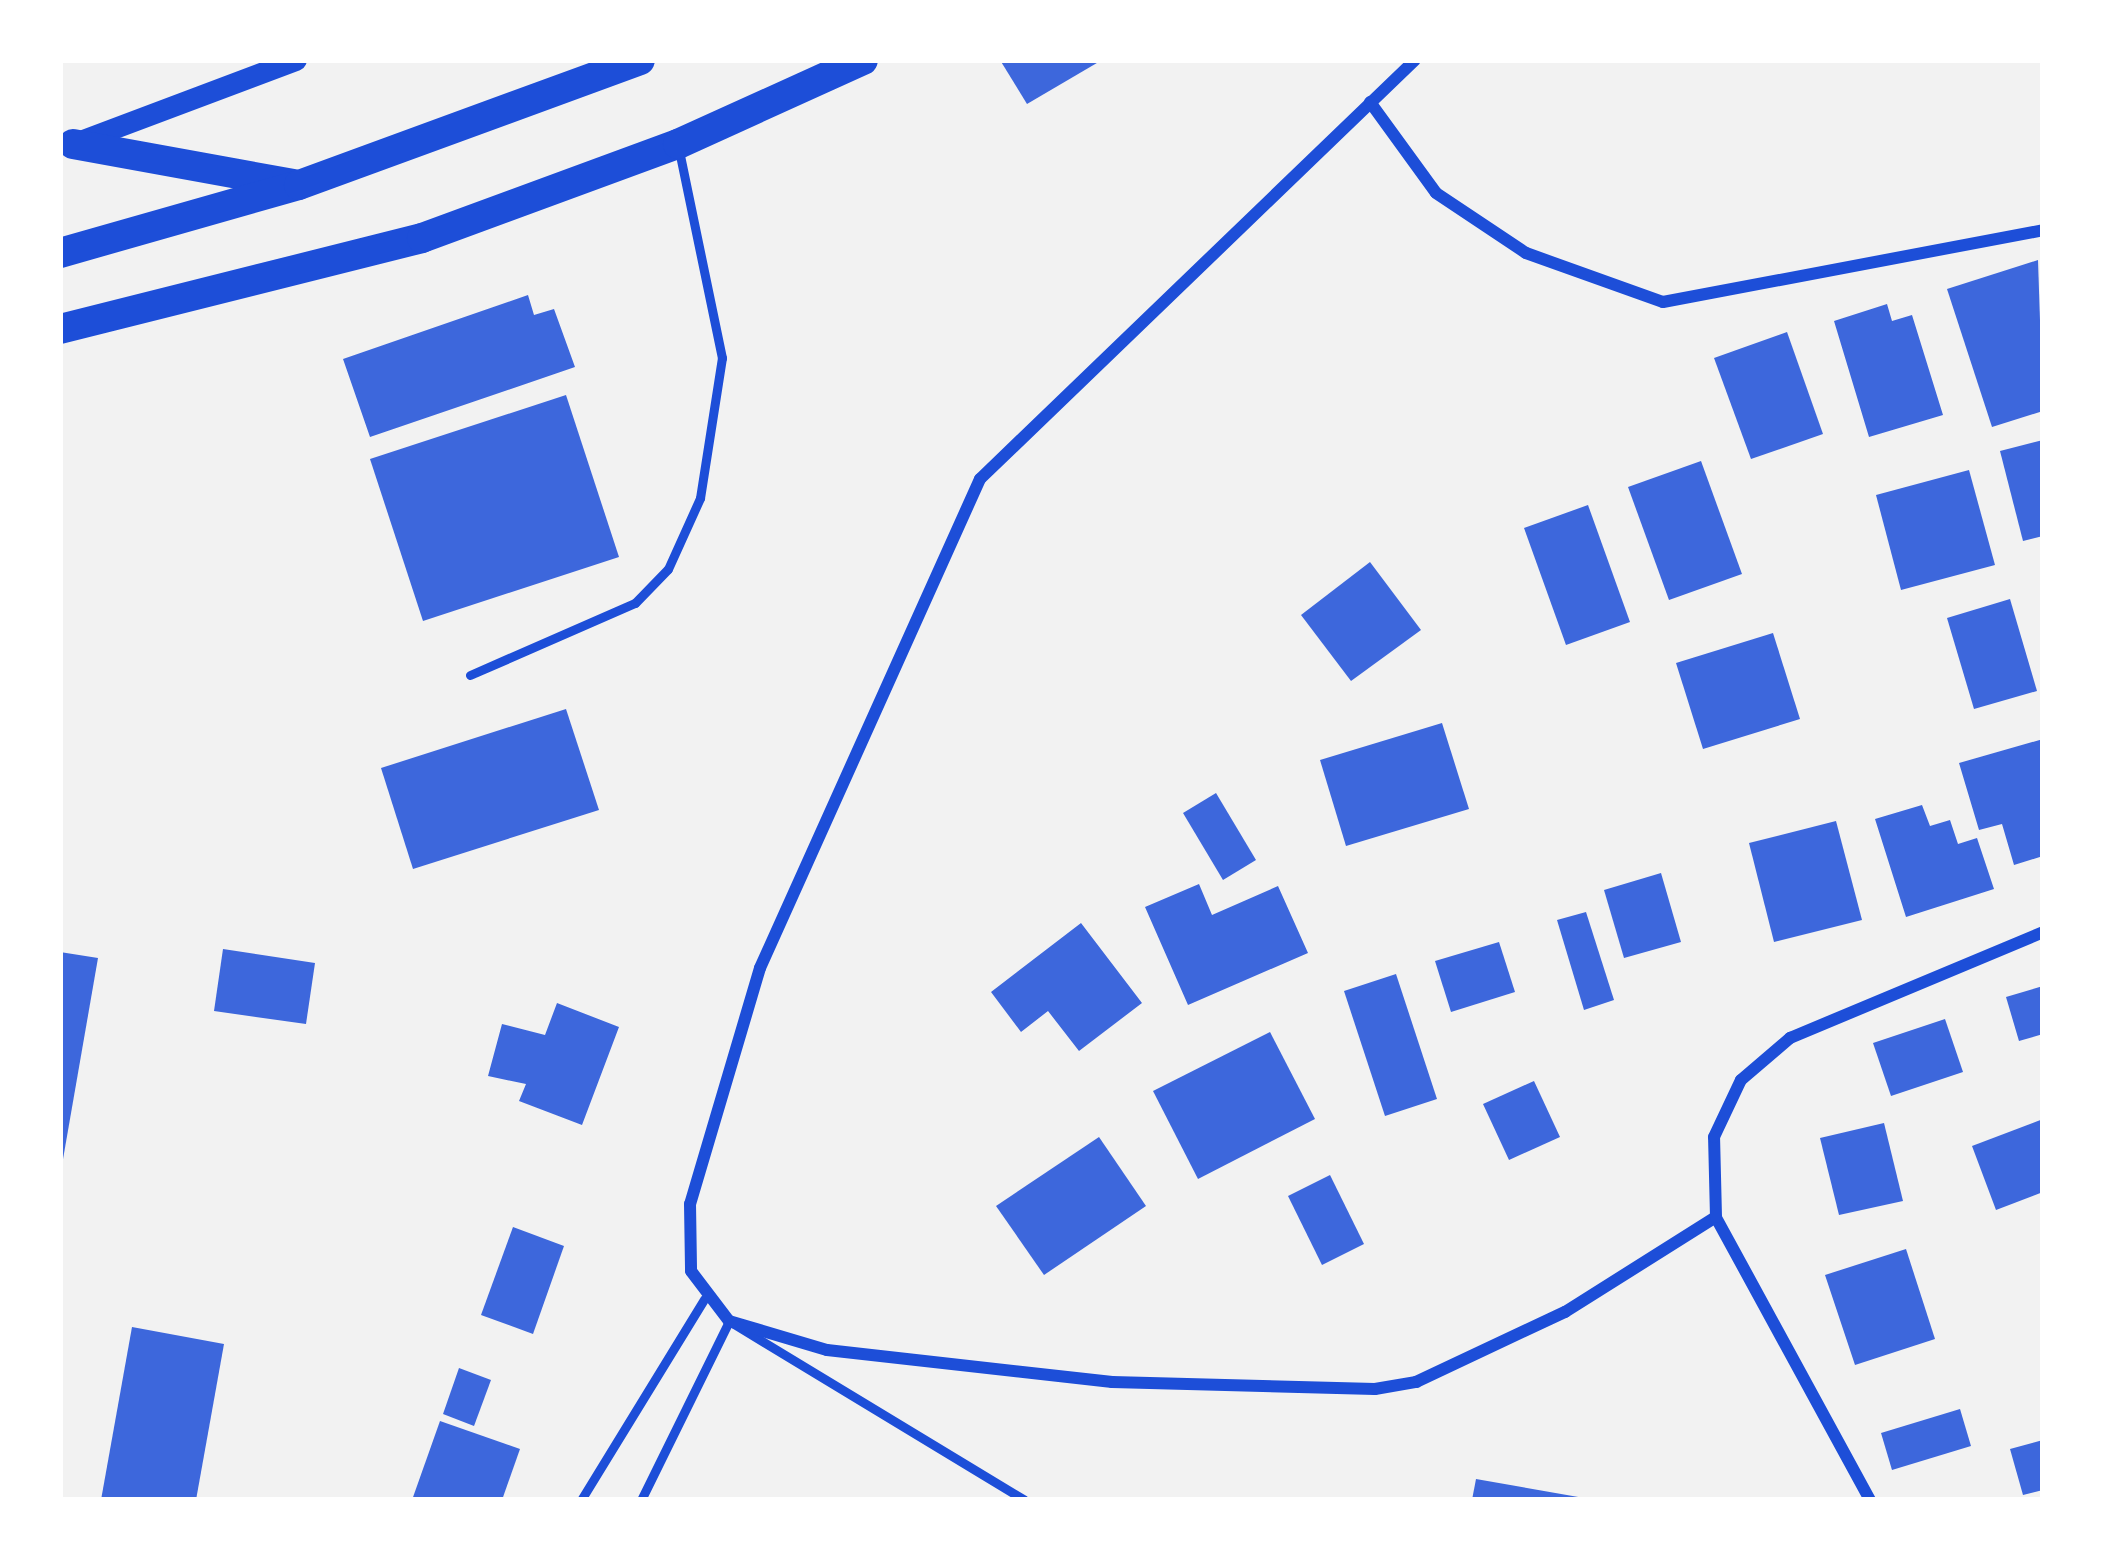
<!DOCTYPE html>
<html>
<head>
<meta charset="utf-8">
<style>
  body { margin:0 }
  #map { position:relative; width:2103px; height:1560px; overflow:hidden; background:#f2f2f2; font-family:Jost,sans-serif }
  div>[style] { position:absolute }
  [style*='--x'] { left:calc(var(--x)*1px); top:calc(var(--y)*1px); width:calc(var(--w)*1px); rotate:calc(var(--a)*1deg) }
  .building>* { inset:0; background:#3d67dc }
  .service>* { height:9px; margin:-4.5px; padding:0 4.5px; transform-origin:4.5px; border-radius:4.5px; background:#1d4ed8 }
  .minor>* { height:12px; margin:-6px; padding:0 6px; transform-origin:6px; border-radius:6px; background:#1d4ed8 }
  .tertiary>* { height:21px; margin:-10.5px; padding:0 10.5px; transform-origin:10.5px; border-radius:10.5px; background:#1d4ed8 }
  .primary>* { height:30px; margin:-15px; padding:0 15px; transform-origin:15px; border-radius:15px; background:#1d4ed8 }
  span { translate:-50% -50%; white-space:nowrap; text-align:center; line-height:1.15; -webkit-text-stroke:10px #fff; paint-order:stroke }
  .frame { position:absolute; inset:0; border:63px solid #fff; pointer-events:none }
</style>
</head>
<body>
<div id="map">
  <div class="building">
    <div style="clip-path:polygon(1000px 60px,1102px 60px,1027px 104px)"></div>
    <div style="clip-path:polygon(2038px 260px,2043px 411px,1992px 427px,1947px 289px)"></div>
    <div style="clip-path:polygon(528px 295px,534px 315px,554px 309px,575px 367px,370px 437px,343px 359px)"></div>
    <div style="clip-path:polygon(1887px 304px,1892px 321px,1912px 315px,1943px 415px,1869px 437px,1834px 321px)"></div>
    <div style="clip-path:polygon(1787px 332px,1823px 434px,1751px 459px,1714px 358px)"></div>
    <div style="clip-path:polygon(566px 395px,619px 557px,423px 621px,370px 459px)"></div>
    <div style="clip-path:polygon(2043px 440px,2043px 536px,2023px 541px,2000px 451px)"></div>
    <div style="clip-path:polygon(1701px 461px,1742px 574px,1669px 600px,1628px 487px)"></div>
    <div style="clip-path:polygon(1969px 470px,1995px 565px,1901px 590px,1876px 495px)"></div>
    <div style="clip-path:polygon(1588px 505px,1630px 622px,1566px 645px,1524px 528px)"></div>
    <div style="clip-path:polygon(1370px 562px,1421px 630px,1351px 681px,1301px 615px)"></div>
    <div style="clip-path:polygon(2010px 599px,2037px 691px,1974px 709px,1947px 618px)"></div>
    <div style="clip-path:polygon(1773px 633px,1800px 719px,1703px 749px,1676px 663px)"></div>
    <div style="clip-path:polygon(566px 709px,599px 810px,413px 869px,381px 768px)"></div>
    <div style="clip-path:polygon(1442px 723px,1469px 809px,1346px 846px,1320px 760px)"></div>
    <div style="clip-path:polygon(2043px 739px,2043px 856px,2014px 865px,2002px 824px,1979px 830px,1959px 763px)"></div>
    <div style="clip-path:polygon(1216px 793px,1256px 860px,1223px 880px,1183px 813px)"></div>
    <div style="clip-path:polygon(1922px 805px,1930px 826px,1950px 820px,1958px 844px,1977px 838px,1994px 889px,1906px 917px,1875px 819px)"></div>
    <div style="clip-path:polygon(1836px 821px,1862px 920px,1774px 942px,1749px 843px)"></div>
    <div style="clip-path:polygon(1661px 873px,1681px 942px,1624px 958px,1604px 890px)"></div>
    <div style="clip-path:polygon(1199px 884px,1212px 915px,1278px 886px,1308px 953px,1188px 1005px,1145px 907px)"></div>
    <div style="clip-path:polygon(1586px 912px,1614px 1000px,1584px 1010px,1557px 920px)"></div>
    <div style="clip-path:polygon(1081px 923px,1142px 1003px,1079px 1051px,1048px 1011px,1021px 1032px,991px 992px)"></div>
    <div style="clip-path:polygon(1499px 942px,1515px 992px,1451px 1012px,1435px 961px)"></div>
    <div style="clip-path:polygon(223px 949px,315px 963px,306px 1024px,214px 1011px)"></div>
    <div style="clip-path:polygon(60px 952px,98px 958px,62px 1165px,60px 1165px)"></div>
    <div style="clip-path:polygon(1396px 974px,1437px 1099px,1385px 1116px,1344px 991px)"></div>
    <div style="clip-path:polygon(2043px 986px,2043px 1034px,2019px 1041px,2006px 997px)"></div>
    <div style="clip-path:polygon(557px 1003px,619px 1027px,582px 1125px,519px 1101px,526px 1084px,488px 1076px,502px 1024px,545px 1035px)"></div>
    <div style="clip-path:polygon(1945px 1019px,1963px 1072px,1891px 1096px,1873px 1043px)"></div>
    <div style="clip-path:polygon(1270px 1032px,1315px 1119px,1198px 1179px,1153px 1091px)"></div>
    <div style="clip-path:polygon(1534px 1081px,1560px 1137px,1509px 1160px,1483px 1104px)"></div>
    <div style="clip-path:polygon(2043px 1119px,2043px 1192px,1996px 1210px,1972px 1146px)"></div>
    <div style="clip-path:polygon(1884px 1123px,1903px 1201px,1839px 1215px,1820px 1138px)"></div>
    <div style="clip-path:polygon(1099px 1137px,1146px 1206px,1044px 1275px,996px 1206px)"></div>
    <div style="clip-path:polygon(1330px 1175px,1364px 1244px,1322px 1265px,1288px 1196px)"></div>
    <div style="clip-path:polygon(513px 1227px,564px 1246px,533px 1334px,481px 1315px)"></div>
    <div style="clip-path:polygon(1906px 1249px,1935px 1339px,1855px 1365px,1825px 1275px)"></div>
    <div style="clip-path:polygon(132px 1327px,224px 1344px,196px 1500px,101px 1500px)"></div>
    <div style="clip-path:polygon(459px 1368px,491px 1380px,474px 1426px,443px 1414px)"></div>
    <div style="clip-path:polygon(1960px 1409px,1971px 1446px,1892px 1470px,1881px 1433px)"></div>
    <div style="clip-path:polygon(440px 1421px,520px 1449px,502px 1500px,412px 1500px)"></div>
    <div style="clip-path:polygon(2043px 1440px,2043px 1490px,2023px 1495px,2010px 1449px)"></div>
    <div style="clip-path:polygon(1476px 1479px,1584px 1498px,1584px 1500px,1472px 1500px)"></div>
  </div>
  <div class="service">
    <div style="--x:470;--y:675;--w:180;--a:-23.6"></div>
    <div style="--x:635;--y:603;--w:47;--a:-45.9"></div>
    <div style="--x:668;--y:569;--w:78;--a:-65.7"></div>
    <div style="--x:700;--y:498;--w:142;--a:-81.1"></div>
    <div style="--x:722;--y:358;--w:212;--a:-101.7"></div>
    <div style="--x:581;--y:1500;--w:236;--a:-58.5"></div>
    <div style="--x:641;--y:1500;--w:199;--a:-63.8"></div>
    <div style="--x:729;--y:1321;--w:345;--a:31.2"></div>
  </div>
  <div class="minor">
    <div style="--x:1415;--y:60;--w:604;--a:136.07"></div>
    <div style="--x:980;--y:479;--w:536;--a:114.22"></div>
    <div style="--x:760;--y:968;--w:246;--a:106.5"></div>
    <div style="--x:690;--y:1204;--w:67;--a:89.1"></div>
    <div style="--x:691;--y:1271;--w:63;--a:52.8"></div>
    <div style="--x:729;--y:1321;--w:102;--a:16.5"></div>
    <div style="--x:827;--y:1350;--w:287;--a:6.4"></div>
    <div style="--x:1112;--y:1382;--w:263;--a:1.5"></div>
    <div style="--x:1375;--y:1389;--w:42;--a:-9.7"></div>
    <div style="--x:1416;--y:1382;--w:165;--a:-25.2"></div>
    <div style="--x:1565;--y:1312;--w:178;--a:-32.2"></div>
    <div style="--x:1370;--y:102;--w:112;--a:54"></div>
    <div style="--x:1436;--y:193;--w:108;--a:33.7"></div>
    <div style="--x:1526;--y:253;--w:145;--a:19.7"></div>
    <div style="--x:1663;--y:302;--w:387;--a:-10.7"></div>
    <div style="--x:1870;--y:1500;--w:322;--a:-118.6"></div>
    <div style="--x:1716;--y:1217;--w:80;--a:-91.4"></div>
    <div style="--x:1714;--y:1137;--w:63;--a:-64.7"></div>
    <div style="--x:1741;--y:1080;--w:65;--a:-40.6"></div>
    <div style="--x:1790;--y:1038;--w:274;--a:-22.7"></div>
  </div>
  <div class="tertiary">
    <div style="--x:72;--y:144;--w:239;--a:-20.6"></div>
  </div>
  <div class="primary">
    <div style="--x:73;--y:144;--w:224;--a:10.3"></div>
    <div style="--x:60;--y:253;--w:248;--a:-15.9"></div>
    <div style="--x:299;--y:185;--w:363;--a:-20.1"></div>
    <div style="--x:60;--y:329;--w:373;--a:-14.1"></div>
    <div style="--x:422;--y:238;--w:273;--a:-20.2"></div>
    <div style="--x:678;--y:144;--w:203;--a:-24.4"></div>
  </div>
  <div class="frame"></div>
</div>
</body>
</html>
